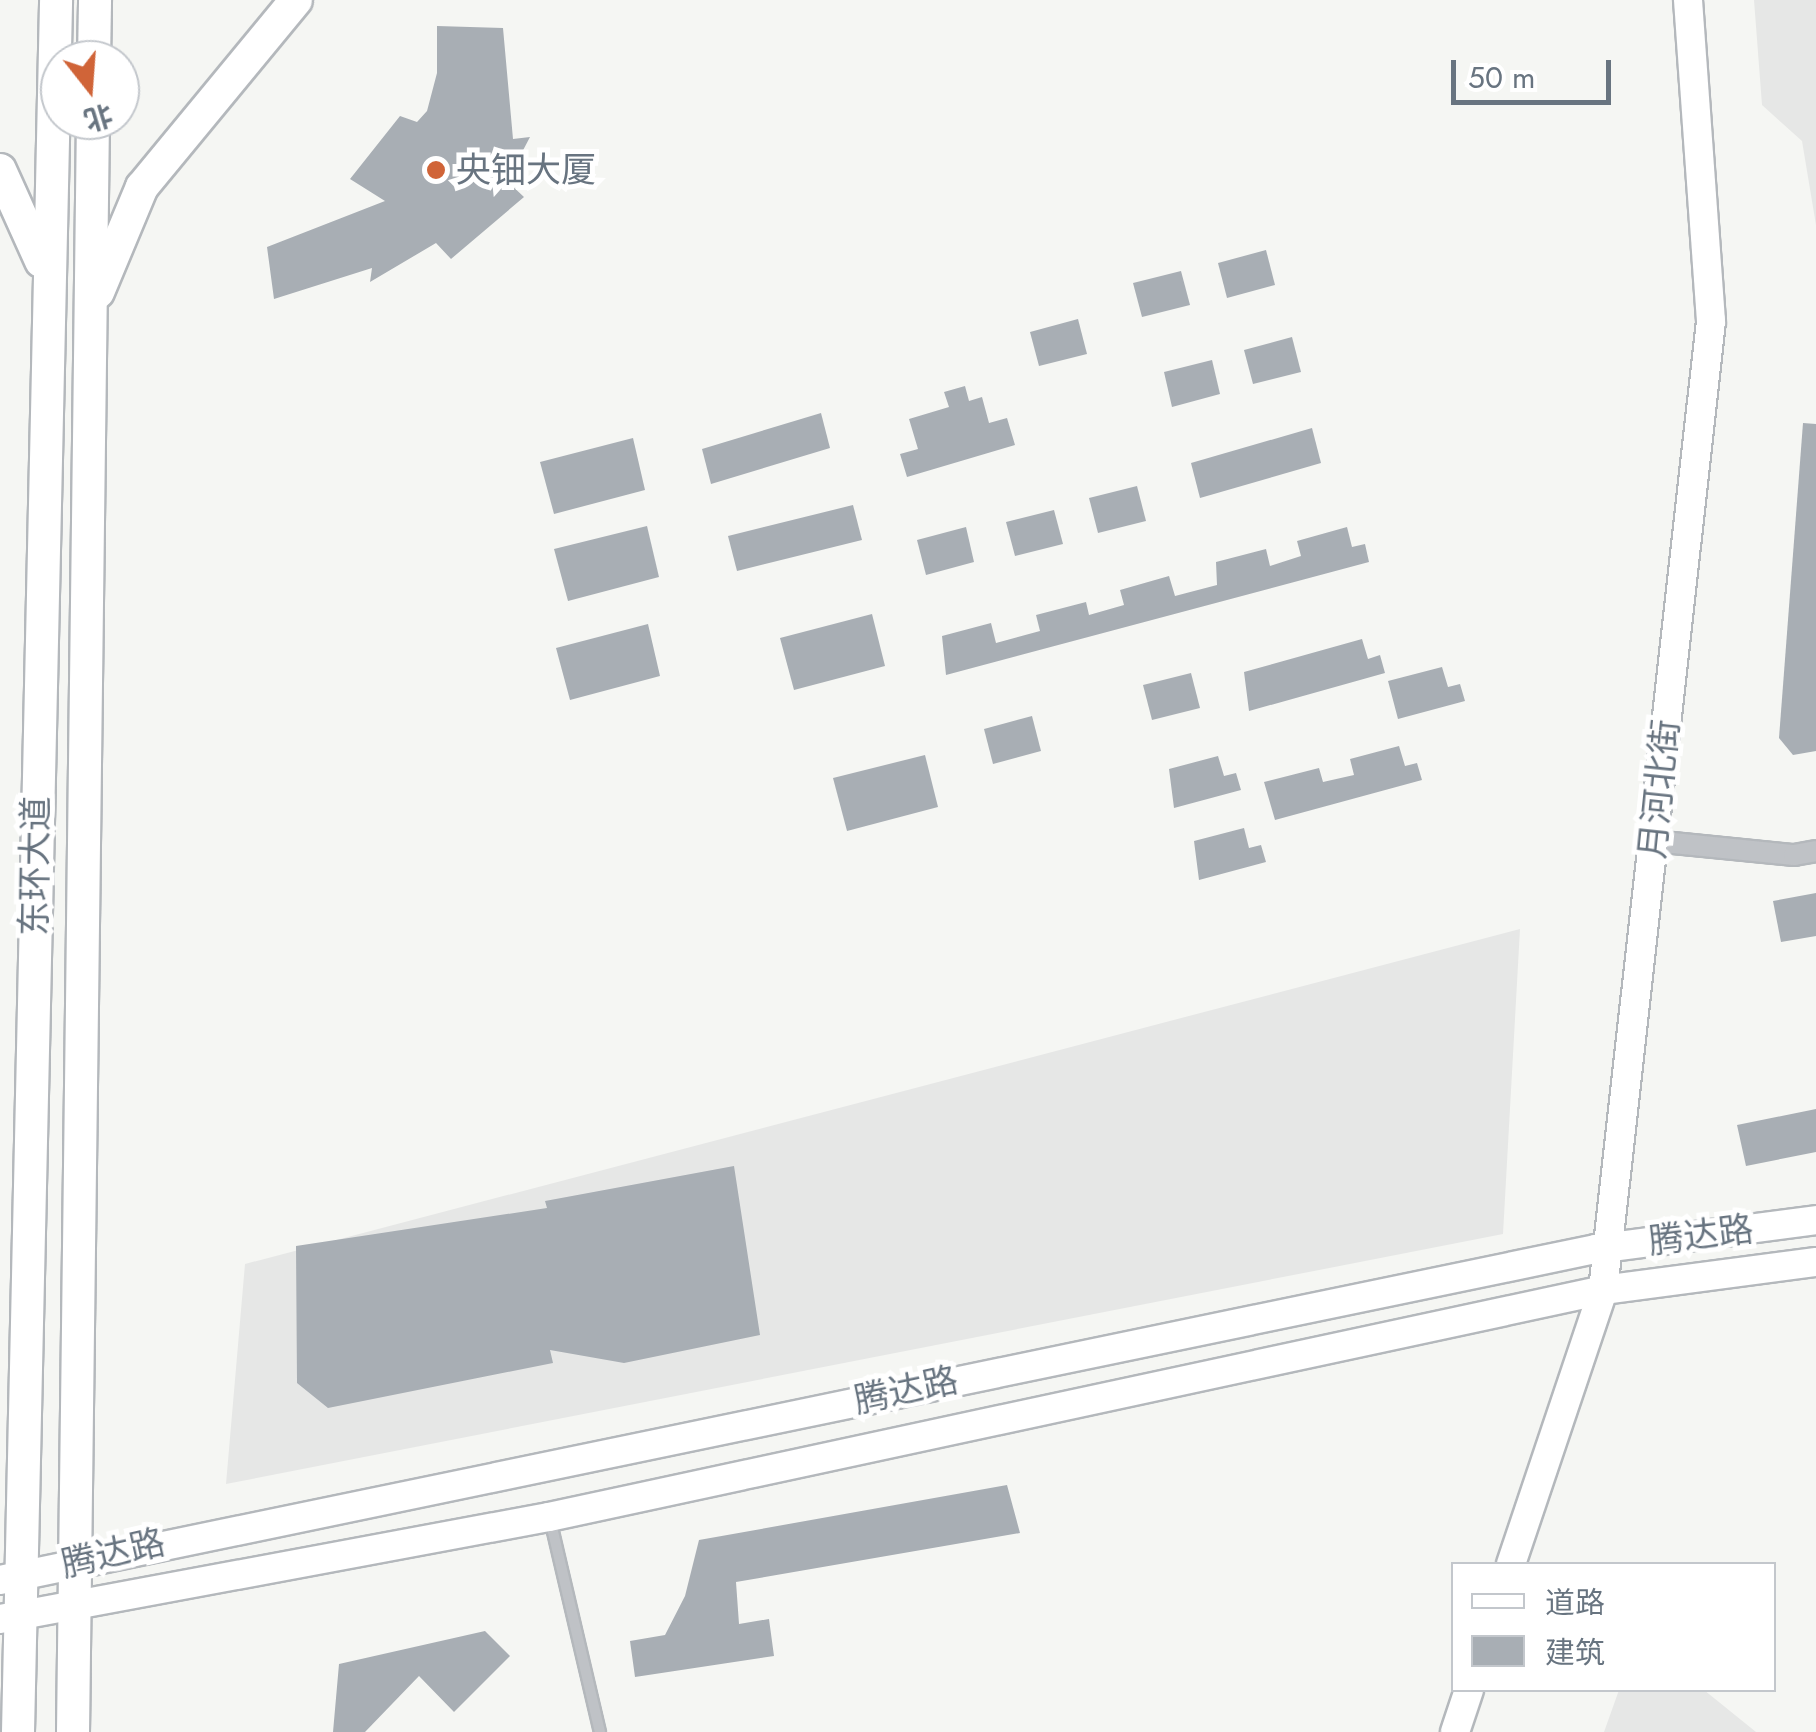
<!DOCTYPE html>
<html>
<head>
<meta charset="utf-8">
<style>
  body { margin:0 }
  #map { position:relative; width:1816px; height:1732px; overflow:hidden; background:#f5f6f3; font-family:Jost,"Noto Sans SC",sans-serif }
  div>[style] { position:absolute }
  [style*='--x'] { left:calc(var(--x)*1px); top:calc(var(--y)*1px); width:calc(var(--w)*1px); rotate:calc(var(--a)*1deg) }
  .built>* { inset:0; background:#e6e7e6 }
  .building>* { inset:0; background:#a8aeb4 }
  .roads { filter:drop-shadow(2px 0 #b4b8bc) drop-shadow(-2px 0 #b4b8bc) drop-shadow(0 2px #b4b8bc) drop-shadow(0 -2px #b4b8bc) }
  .lane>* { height:10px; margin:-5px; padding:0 5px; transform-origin:5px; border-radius:5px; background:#bfc2c6 }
  .street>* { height:20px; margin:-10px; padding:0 10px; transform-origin:10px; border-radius:10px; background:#bfc2c6 }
  .secondary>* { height:28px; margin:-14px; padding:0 14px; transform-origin:14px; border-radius:14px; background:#fff }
  .primary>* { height:32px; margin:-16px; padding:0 16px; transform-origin:16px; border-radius:16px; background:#fff }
  .dots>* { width:28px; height:28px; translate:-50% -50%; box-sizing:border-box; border:5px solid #fff; border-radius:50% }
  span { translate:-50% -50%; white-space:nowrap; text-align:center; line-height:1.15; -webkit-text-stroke:10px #fff; paint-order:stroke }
  .poi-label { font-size:35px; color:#687480 }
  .left { translate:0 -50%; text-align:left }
  .street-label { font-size:35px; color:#687480 }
  .legend { position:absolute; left:1451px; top:1562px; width:325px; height:130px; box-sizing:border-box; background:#fff; border:2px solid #c3c7cc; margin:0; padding:12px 18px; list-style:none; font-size:30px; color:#687480 }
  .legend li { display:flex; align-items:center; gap:20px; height:50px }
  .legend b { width:50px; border:2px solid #c3c7cc }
  .north { position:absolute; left:40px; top:40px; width:100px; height:100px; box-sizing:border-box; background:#fff; border:2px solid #c3c7cc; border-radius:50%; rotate:163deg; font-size:28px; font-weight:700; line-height:40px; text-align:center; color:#687480 }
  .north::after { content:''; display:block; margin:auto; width:35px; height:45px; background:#d06438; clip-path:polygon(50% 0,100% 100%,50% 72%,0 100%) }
  .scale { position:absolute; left:1451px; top:60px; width:160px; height:45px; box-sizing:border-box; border:5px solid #687480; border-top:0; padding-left:12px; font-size:30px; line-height:35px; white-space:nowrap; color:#687480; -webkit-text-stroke:8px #fff; paint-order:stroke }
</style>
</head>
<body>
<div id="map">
  <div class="built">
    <div style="clip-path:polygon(1754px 0,1816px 0,1816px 225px,1802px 141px,1762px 105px)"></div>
    <div style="clip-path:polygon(1520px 929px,1503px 1234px,226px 1484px,245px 1264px)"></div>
    <div style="clip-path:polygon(1619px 1690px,1704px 1690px,1756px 1732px,1604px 1732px)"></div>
  </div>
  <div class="building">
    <div style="clip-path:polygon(437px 26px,503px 28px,513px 139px,530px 137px,507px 181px,524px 197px,451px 259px,436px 243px,370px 282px,372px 268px,274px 299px,267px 247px,385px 201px,350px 179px,400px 116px,417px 122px,427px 111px,437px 73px)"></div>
    <div style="clip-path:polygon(1266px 250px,1275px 285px,1227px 298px,1218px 263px)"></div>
    <div style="clip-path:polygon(1181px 271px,1190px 305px,1142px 317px,1133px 283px)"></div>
    <div style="clip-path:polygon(1078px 319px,1087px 354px,1039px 366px,1030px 332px)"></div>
    <div style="clip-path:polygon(1292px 337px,1301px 372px,1253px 384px,1244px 350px)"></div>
    <div style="clip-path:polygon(1212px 360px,1220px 394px,1172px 407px,1164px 372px)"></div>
    <div style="clip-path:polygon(965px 386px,969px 401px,982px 397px,989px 423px,1007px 418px,1015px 445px,907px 477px,900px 454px,918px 449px,909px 419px,949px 407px,944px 392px)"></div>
    <div style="clip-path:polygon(821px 413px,830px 448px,711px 484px,702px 449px)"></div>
    <div style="clip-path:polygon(1803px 423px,1816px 424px,1816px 751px,1793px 755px,1779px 738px)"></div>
    <div style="clip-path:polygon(1312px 428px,1321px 463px,1200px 498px,1191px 463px)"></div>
    <div style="clip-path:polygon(633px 438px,645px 490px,554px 514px,540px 462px)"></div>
    <div style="clip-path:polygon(1137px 486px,1146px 521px,1098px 533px,1089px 498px)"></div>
    <div style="clip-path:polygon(853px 505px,862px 540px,737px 571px,728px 536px)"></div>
    <div style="clip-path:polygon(1054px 510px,1063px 544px,1015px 556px,1006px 522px)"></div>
    <div style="clip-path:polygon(647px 526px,659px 577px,568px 601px,554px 549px)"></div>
    <div style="clip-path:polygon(966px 527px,974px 562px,926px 575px,917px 540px)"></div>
    <div style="clip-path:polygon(1347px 527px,1352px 547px,1365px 544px,1369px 562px,946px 675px,942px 636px,991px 623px,996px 643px,1040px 631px,1036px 615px,1086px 602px,1089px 615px,1124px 605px,1120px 590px,1169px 576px,1175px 596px,1217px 585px,1216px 562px,1266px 549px,1270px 566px,1301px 556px,1297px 541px)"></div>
    <div style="clip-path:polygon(872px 614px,885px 666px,794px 690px,780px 638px)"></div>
    <div style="clip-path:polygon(648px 624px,660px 676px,570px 700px,556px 648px)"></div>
    <div style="clip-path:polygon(1362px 639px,1368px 659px,1380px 655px,1385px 673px,1249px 711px,1244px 672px)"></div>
    <div style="clip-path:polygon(1442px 667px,1448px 687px,1460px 684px,1465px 701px,1398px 719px,1388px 681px)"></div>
    <div style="clip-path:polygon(1191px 673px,1200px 708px,1152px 720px,1143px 685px)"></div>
    <div style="clip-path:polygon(1032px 716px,1041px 751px,993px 764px,984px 729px)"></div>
    <div style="clip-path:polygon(1399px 746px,1405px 766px,1417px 763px,1422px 780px,1275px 820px,1264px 782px,1319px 768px,1323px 782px,1354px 775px,1350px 759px)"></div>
    <div style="clip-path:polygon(925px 755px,938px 807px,847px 831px,833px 778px)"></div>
    <div style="clip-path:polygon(1218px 756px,1224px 776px,1236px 773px,1241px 790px,1174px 808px,1169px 769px)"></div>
    <div style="clip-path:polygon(1244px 828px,1249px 848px,1261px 845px,1266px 862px,1199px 880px,1194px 841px)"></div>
    <div style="clip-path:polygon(1816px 893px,1816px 936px,1781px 942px,1773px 901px)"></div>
    <div style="clip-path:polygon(1816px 1109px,1816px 1152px,1746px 1166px,1737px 1125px)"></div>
    <div style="clip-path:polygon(734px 1166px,760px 1335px,624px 1363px,550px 1350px,553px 1363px,328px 1408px,297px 1383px,296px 1246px,547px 1208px,545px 1201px)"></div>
    <div style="clip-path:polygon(1007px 1485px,1020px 1533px,736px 1582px,739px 1624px,769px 1619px,774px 1656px,635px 1677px,630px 1641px,665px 1635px,685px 1596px,699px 1540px)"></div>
    <div style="clip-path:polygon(485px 1631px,510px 1656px,454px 1712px,419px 1676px,365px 1732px,333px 1732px,339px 1664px)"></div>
  </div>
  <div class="roads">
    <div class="lane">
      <div style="--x:550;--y:1519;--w:219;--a:76.8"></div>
    </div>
    <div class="street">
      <div style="--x:1653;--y:841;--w:142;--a:5.7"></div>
      <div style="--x:1794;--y:855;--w:22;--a:-10"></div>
    </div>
    <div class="secondary">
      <div style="--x:1511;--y:1564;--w:289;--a:-71.4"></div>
      <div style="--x:1603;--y:1290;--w:975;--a:-83.64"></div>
      <div style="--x:1711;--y:321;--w:322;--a:-94.1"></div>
      <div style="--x:0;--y:1580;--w:1630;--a:-11.72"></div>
      <div style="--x:1596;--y:1249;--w:222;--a:-7.5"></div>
      <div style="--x:0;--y:1619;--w:558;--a:-10.53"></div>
      <div style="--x:549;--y:1517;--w:1078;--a:-12.15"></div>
      <div style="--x:1603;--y:1290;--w:215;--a:-7.5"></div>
      <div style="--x:1455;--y:1732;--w:44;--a:-71.6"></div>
    </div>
    <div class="primary">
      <div style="--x:94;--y:60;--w:60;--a:-89"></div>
      <div style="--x:0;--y:170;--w:100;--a:65.7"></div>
      <div style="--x:98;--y:292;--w:114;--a:-67.3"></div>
      <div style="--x:142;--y:187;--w:242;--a:-50.5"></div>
      <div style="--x:18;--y:1732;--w:1732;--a:-88.74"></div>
      <div style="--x:73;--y:1732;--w:1612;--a:-89.29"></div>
    </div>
  </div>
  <div class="dots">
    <div style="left:436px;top:170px;background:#d06438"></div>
  </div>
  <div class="poi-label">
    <span class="left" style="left:456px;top:170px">央钿大厦</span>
  </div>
  <div class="street-label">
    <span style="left:1659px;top:789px;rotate:-84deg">月河北街</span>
    <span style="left:35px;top:866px;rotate:-89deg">东环大道</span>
    <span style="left:1701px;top:1235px;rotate:-7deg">腾达路</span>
    <span style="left:906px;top:1390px;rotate:-12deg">腾达路</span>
    <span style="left:113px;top:1553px;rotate:-13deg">腾达路</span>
  </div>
  <ul class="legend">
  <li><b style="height:12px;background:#fff"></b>道路</li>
  <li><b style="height:28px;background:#a8aeb4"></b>建筑</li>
  </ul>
  <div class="north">北</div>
  <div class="scale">50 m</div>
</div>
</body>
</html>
